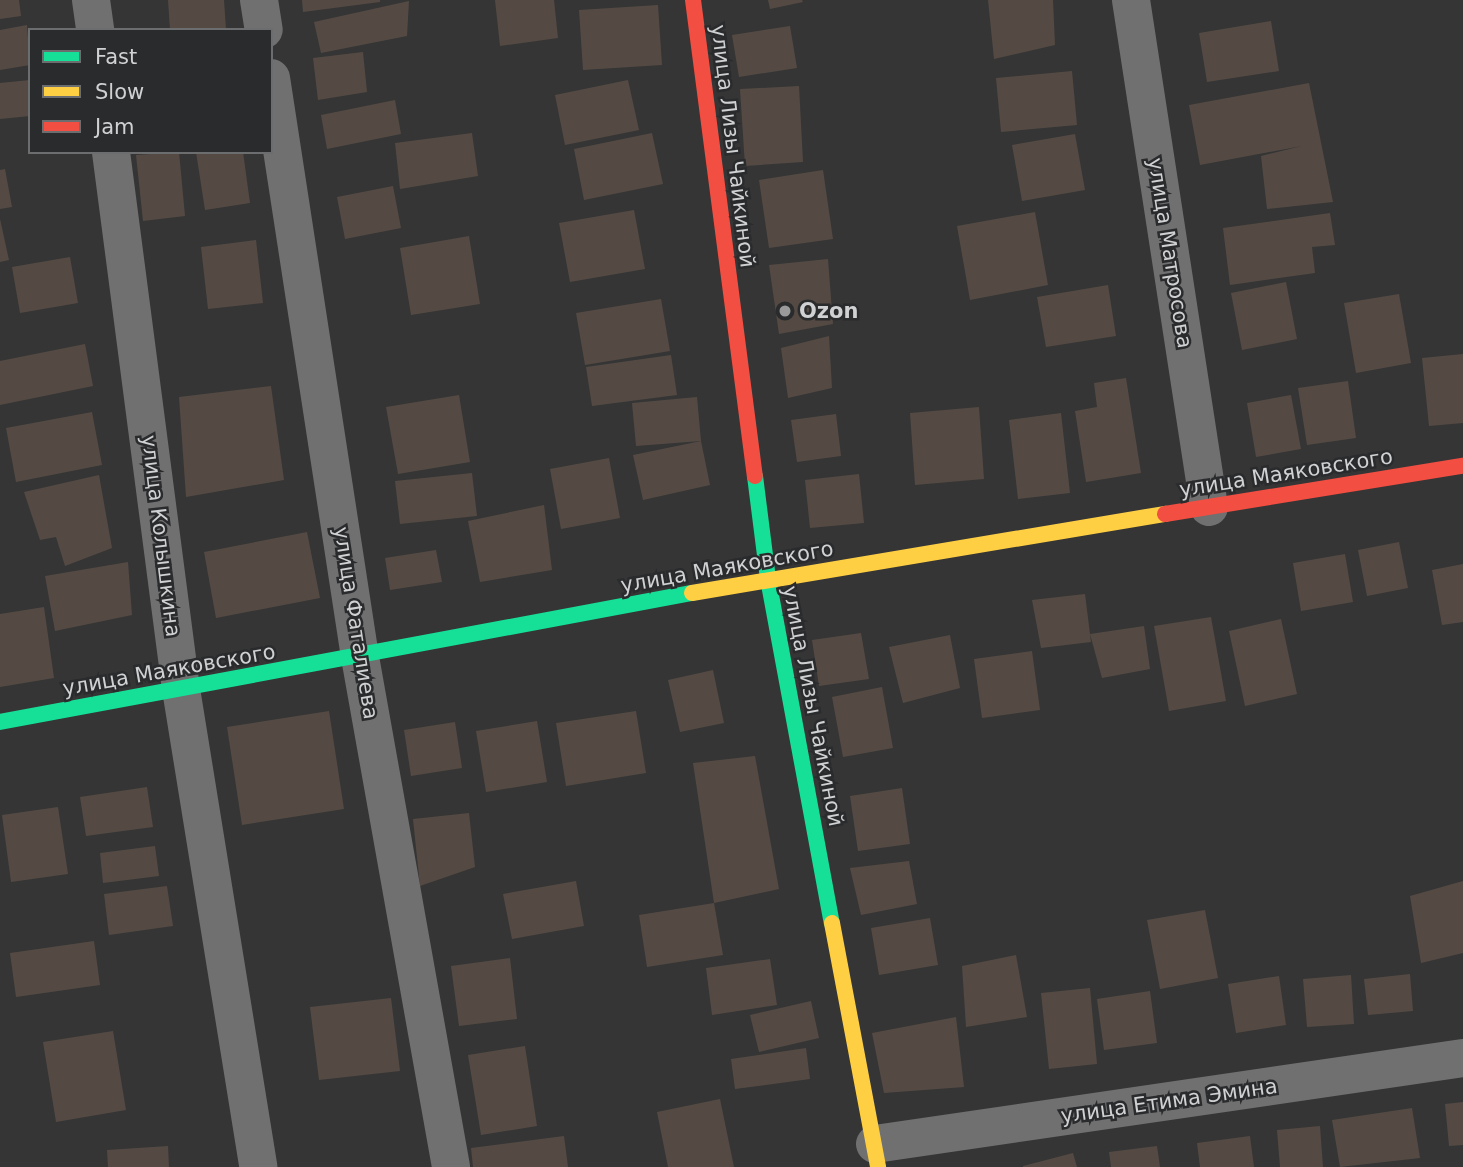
<!DOCTYPE html>
<html>
<head>
<meta charset="utf-8">
<style>
  body { margin:0 }
  #map { position:relative; width:1463px; height:1167px; overflow:hidden; background:#353536; font-family:"DejaVu Sans",sans-serif }
  div>[style] { position:absolute }
  [style*='--x'] { left:calc(var(--x)*1px); top:calc(var(--y)*1px); width:calc(var(--w)*1px); rotate:calc(var(--a)*1deg) }
  .building>* { inset:0; background:#544a43 }
  .street>* { height:38px; margin:-19px; padding:0 19px; transform-origin:19px; border-radius:19px; background:#707071 }
  .fast>* { height:16px; margin:-8px; padding:0 8px; transform-origin:8px; border-radius:8px; background:#16e098 }
  .slow>* { height:16px; margin:-8px; padding:0 8px; transform-origin:8px; border-radius:8px; background:#ffcf43 }
  .jam>* { height:16px; margin:-8px; padding:0 8px; transform-origin:8px; border-radius:8px; background:#f24e42 }
  .dots>* { width:19px; height:19px; translate:-50% -50%; box-sizing:border-box; border:4px solid #2a2b2d; border-radius:50% }
  span { translate:-50% -50%; white-space:nowrap; text-align:center; line-height:1.15; -webkit-text-stroke:5px #2a2b2d; paint-order:stroke }
  .street-label { font-size:21px; color:#d0d1d2 }
  .poi-label { font-size:21px; color:#d0d1d2; font-weight:700 }
  .left { translate:0 -50%; text-align:left }
  .legend { position:absolute; left:28px; top:28px; width:245px; height:126px; box-sizing:border-box; background:#2a2b2d; border:2px solid #6c6d6f; margin:0; padding:9px 12px; list-style:none; font-size:21px; color:#d0d1d2 }
  .legend li { display:flex; align-items:center; gap:14px; height:35px }
  .legend b { width:35px; border:2px solid #6c6d6f }
</style>
</head>
<body>
<div id="map">
  <div class="building">
    <div style="clip-path:polygon(0 0,19px 0,21px 16px,0 19px)"></div>
    <div style="clip-path:polygon(168px 0,224px 0,226px 30px,170px 30px)"></div>
    <div style="clip-path:polygon(302px 0,380px 0,380px 2px,303px 12px)"></div>
    <div style="clip-path:polygon(495px 0,554px 0,558px 38px,500px 46px)"></div>
    <div style="clip-path:polygon(768px 0,802px 0,803px 2px,770px 9px)"></div>
    <div style="clip-path:polygon(988px 0,1053px 0,1055px 45px,994px 59px)"></div>
    <div style="clip-path:polygon(409px 1px,407px 36px,321px 53px,314px 22px)"></div>
    <div style="clip-path:polygon(658px 5px,662px 65px,583px 70px,579px 10px)"></div>
    <div style="clip-path:polygon(1271px 21px,1279px 71px,1207px 82px,1199px 33px)"></div>
    <div style="clip-path:polygon(27px 25px,30px 65px,0 70px,0 30px)"></div>
    <div style="clip-path:polygon(790px 26px,797px 68px,739px 77px,732px 35px)"></div>
    <div style="clip-path:polygon(363px 52px,367px 92px,318px 100px,313px 58px)"></div>
    <div style="clip-path:polygon(1072px 71px,1077px 125px,1001px 132px,996px 78px)"></div>
    <div style="clip-path:polygon(30px 80px,30px 116px,0 119px,0 83px)"></div>
    <div style="clip-path:polygon(628px 80px,639px 130px,565px 145px,555px 95px)"></div>
    <div style="clip-path:polygon(1309px 83px,1333px 202px,1267px 209px,1261px 156px,1302px 146px,1200px 165px,1189px 105px)"></div>
    <div style="clip-path:polygon(799px 86px,803px 162px,745px 166px,740px 89px)"></div>
    <div style="clip-path:polygon(395px 100px,401px 134px,327px 149px,321px 115px)"></div>
    <div style="clip-path:polygon(472px 133px,478px 176px,400px 189px,395px 143px)"></div>
    <div style="clip-path:polygon(652px 133px,663px 184px,584px 200px,574px 149px)"></div>
    <div style="clip-path:polygon(1075px 134px,1085px 190px,1022px 201px,1012px 145px)"></div>
    <div style="clip-path:polygon(179px 152px,185px 216px,143px 221px,136px 155px)"></div>
    <div style="clip-path:polygon(196px 152px,243px 152px,250px 203px,205px 210px)"></div>
    <div style="clip-path:polygon(5px 169px,12px 207px,0 209px,0 170px)"></div>
    <div style="clip-path:polygon(823px 170px,833px 239px,769px 248px,759px 180px)"></div>
    <div style="clip-path:polygon(393px 186px,401px 228px,345px 239px,337px 197px)"></div>
    <div style="clip-path:polygon(634px 210px,645px 269px,570px 282px,559px 223px)"></div>
    <div style="clip-path:polygon(1035px 212px,1048px 285px,970px 300px,957px 226px)"></div>
    <div style="clip-path:polygon(1330px 213px,1335px 245px,1312px 247px,1315px 273px,1230px 285px,1223px 228px)"></div>
    <div style="clip-path:polygon(0 219px,9px 260px,0 262px)"></div>
    <div style="clip-path:polygon(469px 236px,480px 304px,411px 315px,400px 248px)"></div>
    <div style="clip-path:polygon(256px 240px,263px 303px,208px 309px,201px 247px)"></div>
    <div style="clip-path:polygon(70px 257px,78px 303px,20px 313px,12px 267px)"></div>
    <div style="clip-path:polygon(828px 259px,833px 324px,779px 334px,769px 265px)"></div>
    <div style="clip-path:polygon(1286px 282px,1297px 339px,1242px 350px,1231px 293px)"></div>
    <div style="clip-path:polygon(1108px 285px,1116px 336px,1046px 347px,1037px 297px)"></div>
    <div style="clip-path:polygon(1399px 294px,1411px 363px,1356px 373px,1344px 303px)"></div>
    <div style="clip-path:polygon(661px 299px,670px 351px,585px 365px,576px 313px)"></div>
    <div style="clip-path:polygon(829px 336px,832px 388px,788px 398px,781px 348px)"></div>
    <div style="clip-path:polygon(85px 344px,93px 386px,0 405px,0 361px)"></div>
    <div style="clip-path:polygon(1463px 354px,1463px 423px,1429px 426px,1422px 358px)"></div>
    <div style="clip-path:polygon(671px 355px,677px 395px,592px 406px,586px 367px)"></div>
    <div style="clip-path:polygon(1126px 378px,1141px 473px,1086px 482px,1075px 411px,1097px 407px,1094px 383px)"></div>
    <div style="clip-path:polygon(1348px 381px,1356px 438px,1307px 445px,1298px 388px)"></div>
    <div style="clip-path:polygon(271px 386px,284px 480px,186px 497px,179px 397px)"></div>
    <div style="clip-path:polygon(459px 395px,470px 462px,398px 474px,386px 407px)"></div>
    <div style="clip-path:polygon(1291px 395px,1301px 449px,1256px 457px,1247px 403px)"></div>
    <div style="clip-path:polygon(697px 397px,701px 441px,636px 446px,632px 403px)"></div>
    <div style="clip-path:polygon(979px 407px,984px 479px,915px 485px,910px 413px)"></div>
    <div style="clip-path:polygon(92px 412px,102px 465px,16px 482px,6px 428px)"></div>
    <div style="clip-path:polygon(1061px 413px,1070px 493px,1018px 499px,1009px 420px)"></div>
    <div style="clip-path:polygon(836px 414px,841px 456px,797px 462px,791px 420px)"></div>
    <div style="clip-path:polygon(701px 441px,710px 485px,643px 500px,633px 455px)"></div>
    <div style="clip-path:polygon(609px 458px,620px 518px,561px 529px,550px 469px)"></div>
    <div style="clip-path:polygon(472px 473px,477px 516px,400px 524px,395px 481px)"></div>
    <div style="clip-path:polygon(859px 474px,864px 523px,810px 528px,805px 480px)"></div>
    <div style="clip-path:polygon(99px 475px,112px 548px,65px 566px,56px 537px,40px 540px,24px 492px)"></div>
    <div style="clip-path:polygon(544px 505px,552px 570px,480px 582px,468px 521px)"></div>
    <div style="clip-path:polygon(307px 532px,320px 598px,216px 618px,204px 552px)"></div>
    <div style="clip-path:polygon(1399px 542px,1408px 588px,1367px 596px,1358px 550px)"></div>
    <div style="clip-path:polygon(436px 550px,442px 582px,390px 590px,385px 558px)"></div>
    <div style="clip-path:polygon(1345px 554px,1353px 602px,1301px 611px,1293px 563px)"></div>
    <div style="clip-path:polygon(128px 562px,132px 615px,55px 631px,45px 576px)"></div>
    <div style="clip-path:polygon(1463px 564px,1463px 622px,1442px 625px,1432px 570px)"></div>
    <div style="clip-path:polygon(1085px 594px,1090px 634px,1144px 626px,1150px 669px,1102px 678px,1090px 634px,1091px 642px,1041px 648px,1032px 600px)"></div>
    <div style="clip-path:polygon(44px 607px,54px 678px,0 687px,0 614px)"></div>
    <div style="clip-path:polygon(1211px 617px,1226px 701px,1169px 711px,1154px 626px)"></div>
    <div style="clip-path:polygon(1281px 619px,1297px 694px,1245px 706px,1229px 631px)"></div>
    <div style="clip-path:polygon(861px 633px,869px 679px,819px 686px,812px 640px)"></div>
    <div style="clip-path:polygon(950px 635px,960px 688px,903px 703px,889px 647px)"></div>
    <div style="clip-path:polygon(1032px 651px,1040px 710px,982px 718px,974px 659px)"></div>
    <div style="clip-path:polygon(713px 670px,724px 723px,680px 732px,668px 680px)"></div>
    <div style="clip-path:polygon(882px 687px,893px 748px,843px 757px,832px 697px)"></div>
    <div style="clip-path:polygon(329px 711px,344px 809px,242px 825px,227px 727px)"></div>
    <div style="clip-path:polygon(636px 711px,646px 773px,566px 786px,556px 723px)"></div>
    <div style="clip-path:polygon(537px 721px,547px 782px,486px 792px,476px 731px)"></div>
    <div style="clip-path:polygon(455px 722px,462px 768px,411px 776px,404px 730px)"></div>
    <div style="clip-path:polygon(755px 756px,779px 889px,714px 903px,693px 763px)"></div>
    <div style="clip-path:polygon(147px 787px,153px 827px,86px 836px,80px 797px)"></div>
    <div style="clip-path:polygon(902px 788px,910px 844px,858px 851px,850px 796px)"></div>
    <div style="clip-path:polygon(58px 807px,68px 874px,11px 882px,2px 815px)"></div>
    <div style="clip-path:polygon(469px 813px,475px 867px,420px 886px,413px 819px)"></div>
    <div style="clip-path:polygon(155px 846px,159px 876px,103px 883px,100px 853px)"></div>
    <div style="clip-path:polygon(909px 861px,917px 904px,861px 915px,850px 868px)"></div>
    <div style="clip-path:polygon(576px 881px,584px 926px,512px 939px,503px 894px)"></div>
    <div style="clip-path:polygon(1463px 881px,1463px 953px,1421px 963px,1410px 896px)"></div>
    <div style="clip-path:polygon(167px 886px,173px 926px,109px 935px,104px 894px)"></div>
    <div style="clip-path:polygon(714px 903px,723px 955px,647px 967px,639px 915px)"></div>
    <div style="clip-path:polygon(1205px 910px,1218px 978px,1160px 989px,1147px 920px)"></div>
    <div style="clip-path:polygon(930px 918px,938px 965px,879px 975px,871px 928px)"></div>
    <div style="clip-path:polygon(94px 941px,100px 985px,16px 997px,10px 953px)"></div>
    <div style="clip-path:polygon(1016px 955px,1027px 1017px,966px 1027px,962px 966px)"></div>
    <div style="clip-path:polygon(510px 958px,517px 1019px,459px 1026px,451px 966px)"></div>
    <div style="clip-path:polygon(770px 959px,777px 1005px,712px 1015px,706px 968px)"></div>
    <div style="clip-path:polygon(1410px 974px,1413px 1011px,1368px 1015px,1364px 979px)"></div>
    <div style="clip-path:polygon(1351px 975px,1354px 1024px,1307px 1027px,1303px 979px)"></div>
    <div style="clip-path:polygon(1279px 976px,1286px 1025px,1236px 1033px,1228px 984px)"></div>
    <div style="clip-path:polygon(1090px 988px,1097px 1064px,1049px 1069px,1041px 993px)"></div>
    <div style="clip-path:polygon(1150px 991px,1157px 1043px,1104px 1050px,1097px 999px)"></div>
    <div style="clip-path:polygon(391px 998px,400px 1071px,319px 1080px,310px 1007px)"></div>
    <div style="clip-path:polygon(811px 1001px,819px 1038px,759px 1052px,750px 1015px)"></div>
    <div style="clip-path:polygon(956px 1017px,964px 1087px,884px 1093px,872px 1033px)"></div>
    <div style="clip-path:polygon(113px 1031px,126px 1110px,56px 1122px,43px 1042px)"></div>
    <div style="clip-path:polygon(525px 1046px,537px 1126px,481px 1135px,468px 1055px)"></div>
    <div style="clip-path:polygon(806px 1048px,810px 1079px,735px 1089px,731px 1059px)"></div>
    <div style="clip-path:polygon(720px 1099px,734px 1167px,668px 1167px,657px 1112px)"></div>
    <div style="clip-path:polygon(1463px 1102px,1463px 1145px,1449px 1146px,1445px 1104px)"></div>
    <div style="clip-path:polygon(1412px 1108px,1420px 1158px,1340px 1167px,1332px 1120px)"></div>
    <div style="clip-path:polygon(1320px 1126px,1323px 1167px,1280px 1167px,1277px 1130px)"></div>
    <div style="clip-path:polygon(564px 1136px,568px 1167px,473px 1167px,471px 1148px)"></div>
    <div style="clip-path:polygon(1250px 1136px,1254px 1167px,1200px 1167px,1197px 1143px)"></div>
    <div style="clip-path:polygon(168px 1146px,169px 1167px,108px 1167px,107px 1150px)"></div>
    <div style="clip-path:polygon(1157px 1146px,1160px 1167px,1111px 1167px,1109px 1152px)"></div>
    <div style="clip-path:polygon(1073px 1153px,1077px 1167px,1023px 1167px,1023px 1166px)"></div>
  </div>
  <div class="street">
    <div style="--x:91;--y:0;--w:30;--a:82"></div>
    <div style="--x:259;--y:0;--w:30;--a:81"></div>
    <div style="--x:1131;--y:0;--w:513;--a:81.25"></div>
    <div style="--x:271;--y:78;--w:586;--a:81.26"></div>
    <div style="--x:360;--y:657;--w:518;--a:79.88"></div>
    <div style="--x:111;--y:152;--w:542;--a:82.57"></div>
    <div style="--x:181;--y:689;--w:484;--a:80.8"></div>
    <div style="--x:875;--y:1144;--w:594;--a:-8.32"></div>
  </div>
  <div class="fast">
    <div style="--x:755;--y:476;--w:104;--a:82.8"></div>
    <div style="--x:768;--y:579;--w:350;--a:79.5"></div>
    <div style="--x:0;--y:722;--w:704;--a:-10.56"></div>
  </div>
  <div class="slow">
    <div style="--x:692;--y:593;--w:480;--a:-9.5"></div>
    <div style="--x:832;--y:923;--w:248;--a:79.3"></div>
  </div>
  <div class="jam">
    <div style="--x:693;--y:0;--w:480;--a:82.6"></div>
    <div style="--x:1165;--y:514;--w:302;--a:-9.2"></div>
  </div>
  <div class="dots">
    <div style="left:785px;top:311px;background:#9a9a9b"></div>
  </div>
  <div class="street-label">
    <span style="left:733px;top:146px;rotate:83deg">улица Лизы Чайкиной</span>
    <span style="left:1170px;top:253px;rotate:81deg">улица Матросова</span>
    <span style="left:1286px;top:473px;rotate:-9deg">улица Маяковского</span>
    <span style="left:161px;top:536px;rotate:83deg">улица Колышкина</span>
    <span style="left:727px;top:567px;rotate:-10deg">улица Маяковского</span>
    <span style="left:356px;top:623px;rotate:81deg">улица Фаталиева</span>
    <span style="left:169px;top:670px;rotate:-10deg">улица Маяковского</span>
    <span style="left:813px;top:706px;rotate:79deg">улица Лизы Чайкиной</span>
    <span style="left:1169px;top:1101px;rotate:-8deg">улица Етима Эмина</span>
  </div>
  <div class="poi-label">
    <span class="left" style="left:799px;top:311px">Ozon</span>
  </div>
  <ul class="legend">
  <li><b style="height:9px;background:#16e098"></b>Fast</li>
  <li><b style="height:9px;background:#ffcf43"></b>Slow</li>
  <li><b style="height:9px;background:#f24e42"></b>Jam</li>
  </ul>
</div>
</body>
</html>
